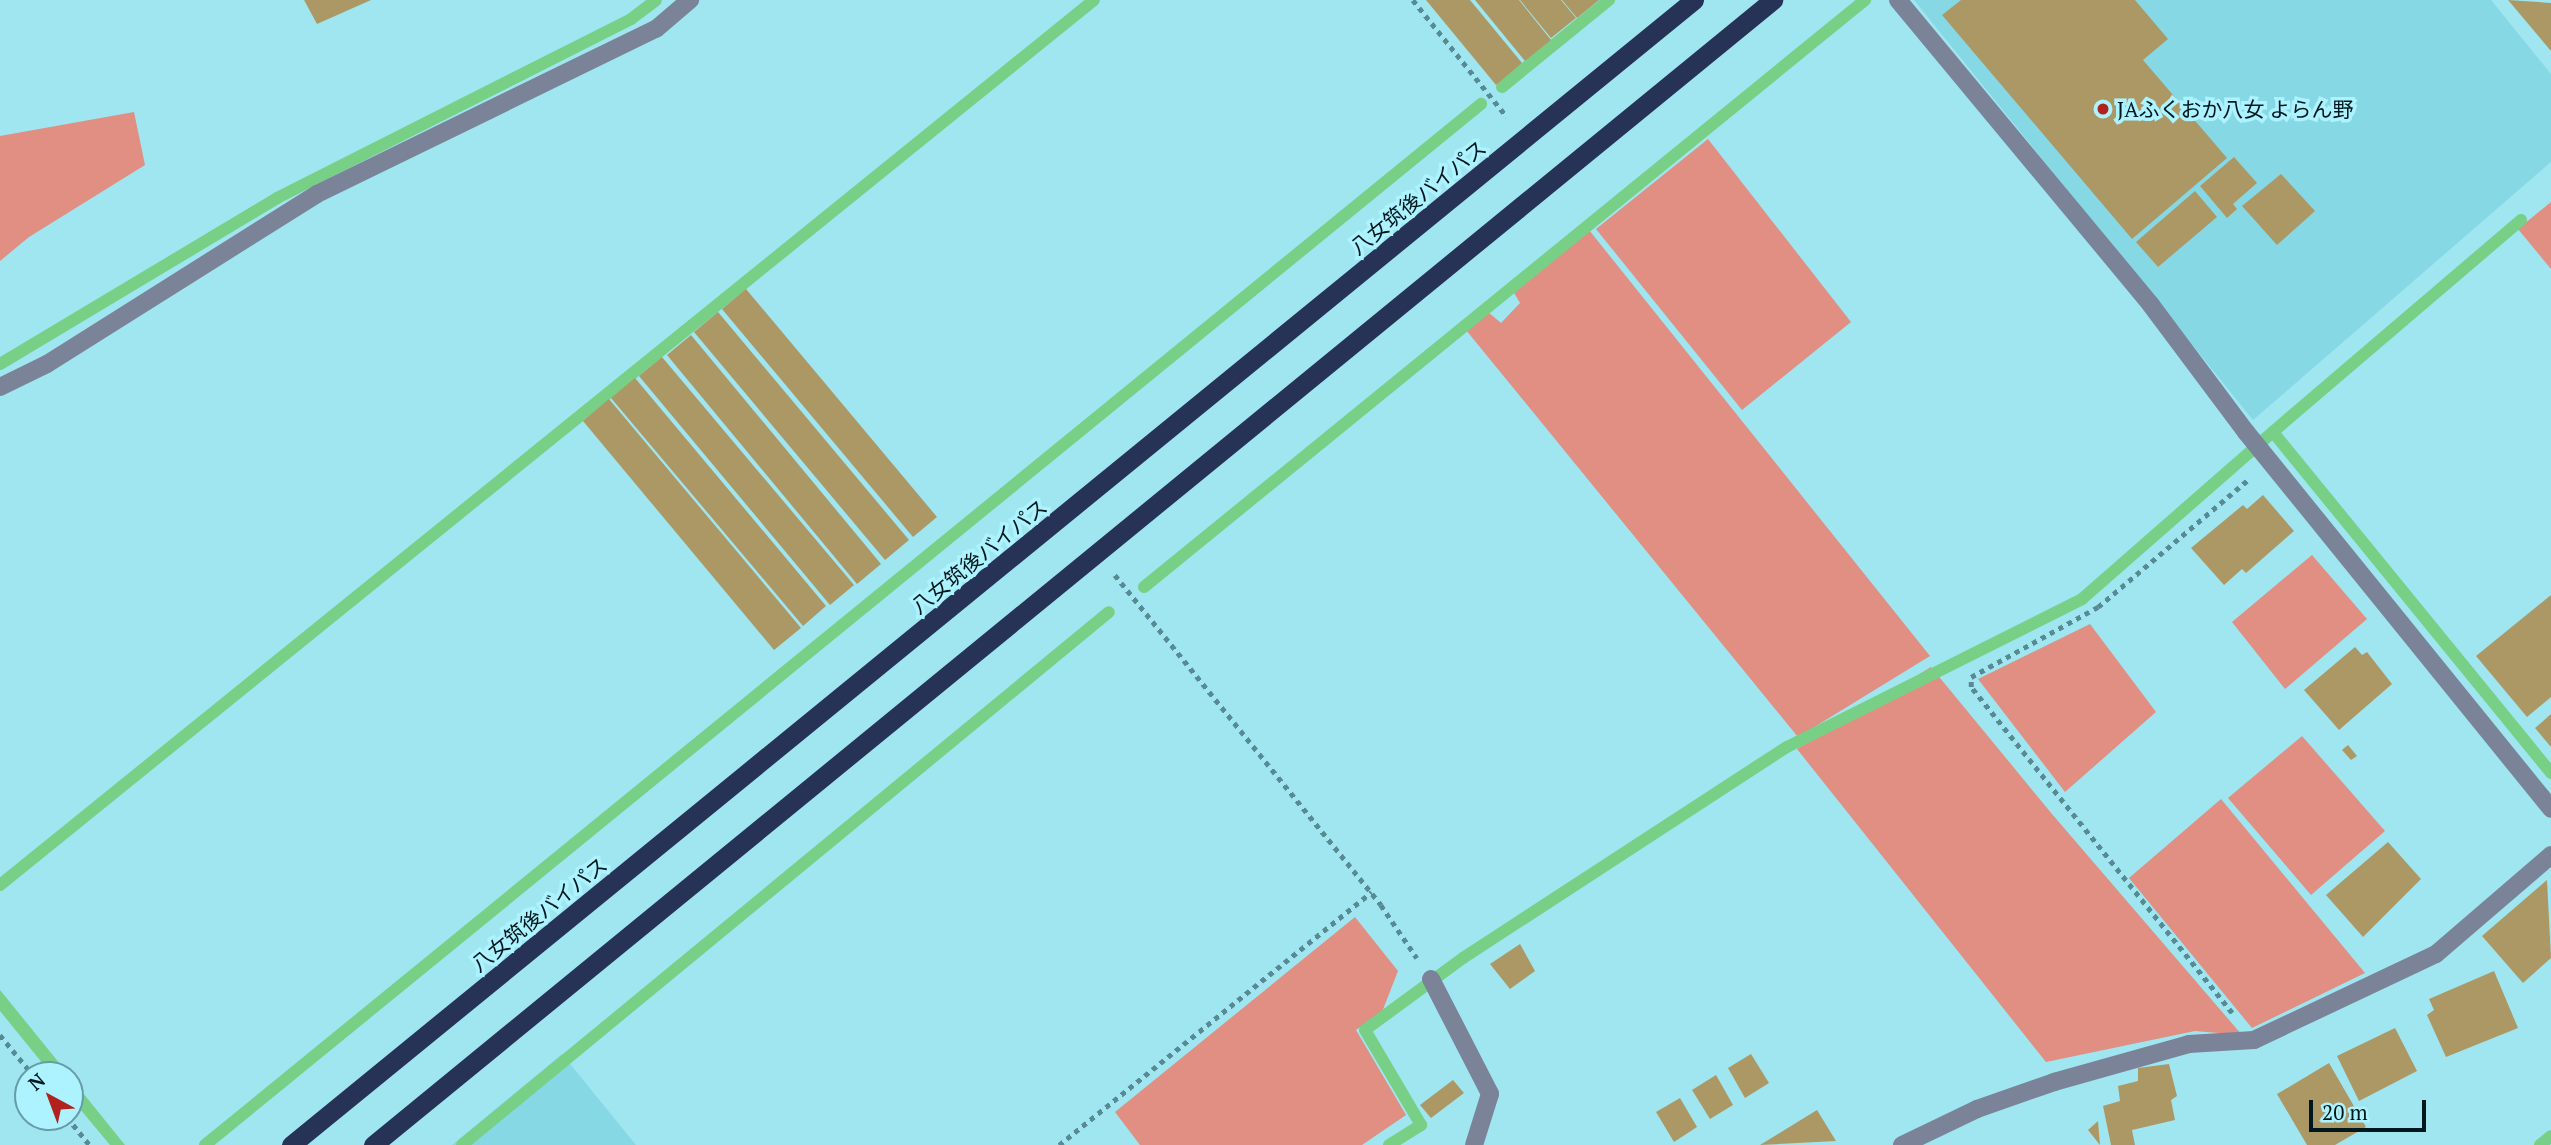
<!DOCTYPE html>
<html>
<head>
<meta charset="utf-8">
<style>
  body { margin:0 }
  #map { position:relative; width:2551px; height:1145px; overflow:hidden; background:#9fe6f1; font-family:"PT Serif","Noto Sans JP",serif }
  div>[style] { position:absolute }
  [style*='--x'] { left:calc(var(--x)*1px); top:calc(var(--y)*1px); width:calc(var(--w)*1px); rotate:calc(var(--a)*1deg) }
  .built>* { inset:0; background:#87d8e5 }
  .green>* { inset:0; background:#e18e83 }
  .water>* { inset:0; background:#77d086 }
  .stream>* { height:12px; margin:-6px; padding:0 6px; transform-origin:6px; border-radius:6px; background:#77d086 }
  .building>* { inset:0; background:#ac9865 }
  .path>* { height:4.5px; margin-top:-2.25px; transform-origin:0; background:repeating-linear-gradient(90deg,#588a93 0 5px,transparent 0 10px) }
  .service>* { height:18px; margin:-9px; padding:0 9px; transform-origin:9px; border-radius:9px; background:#7b8398 }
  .minor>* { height:18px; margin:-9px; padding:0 9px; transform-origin:9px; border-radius:9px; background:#7b8398 }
  .trunk>* { height:19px; margin:-9.5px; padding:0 9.5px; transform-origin:9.5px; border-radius:9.5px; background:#263256 }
  .dots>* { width:19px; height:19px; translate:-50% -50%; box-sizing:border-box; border:4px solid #acf3ff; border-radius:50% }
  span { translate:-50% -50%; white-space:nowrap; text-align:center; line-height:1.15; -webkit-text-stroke:7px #acf3ff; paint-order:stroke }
  .poi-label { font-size:21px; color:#00181d }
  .left { translate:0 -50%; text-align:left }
  .street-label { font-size:21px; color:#00181d }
  .north { position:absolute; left:14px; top:1061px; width:70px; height:70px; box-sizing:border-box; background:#acf3ff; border:2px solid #679ba5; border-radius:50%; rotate:319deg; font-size:19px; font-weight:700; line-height:28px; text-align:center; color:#00181d }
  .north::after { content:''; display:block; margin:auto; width:24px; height:32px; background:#b1211d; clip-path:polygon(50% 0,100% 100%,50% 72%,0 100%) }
  .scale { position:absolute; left:2309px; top:1100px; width:117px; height:32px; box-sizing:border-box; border:4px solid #00181d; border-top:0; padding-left:9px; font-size:21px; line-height:24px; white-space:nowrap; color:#00181d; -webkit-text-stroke:5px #acf3ff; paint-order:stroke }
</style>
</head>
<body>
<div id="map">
  <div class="built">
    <div style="clip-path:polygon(1914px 0,2491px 0,2551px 74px,2551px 162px,2253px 420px)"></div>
    <div style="clip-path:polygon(562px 1054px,636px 1145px,452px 1145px)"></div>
  </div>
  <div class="green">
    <div style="clip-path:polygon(134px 112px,145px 165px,29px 237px,0 261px,0 136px)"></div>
    <div style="clip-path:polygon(1708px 139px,1851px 322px,1742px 410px,1596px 229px)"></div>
    <div style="clip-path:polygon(2551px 202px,2551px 269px,2518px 229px)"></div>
    <div style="clip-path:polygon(1589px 230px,1930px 656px,1798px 737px,1466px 330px,1488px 312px,1501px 323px,1520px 303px,1513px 291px)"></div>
    <div style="clip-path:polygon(2312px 555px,2367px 619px,2285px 689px,2232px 622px)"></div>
    <div style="clip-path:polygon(2090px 624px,2156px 712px,2065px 792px,1978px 679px)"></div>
    <div style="clip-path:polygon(1931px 667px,2052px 814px,2242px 1035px,2195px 1031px,2046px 1062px,1797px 749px)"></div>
    <div style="clip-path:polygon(2302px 736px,2385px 831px,2311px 895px,2228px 798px)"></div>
    <div style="clip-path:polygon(2221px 799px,2365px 973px,2252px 1028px,2129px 878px)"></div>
    <div style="clip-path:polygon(1355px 917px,1398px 971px,1382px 1012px,1356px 1030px,1406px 1115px,1362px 1145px,1140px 1145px,1115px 1112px)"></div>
  </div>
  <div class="water">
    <div style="clip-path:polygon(0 990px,69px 1075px,52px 1075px,0 1011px)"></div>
    <div style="clip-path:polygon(70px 1077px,125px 1145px,110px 1145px,70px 1097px)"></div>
  </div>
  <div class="stream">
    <div style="--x:1502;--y:87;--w:138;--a:-39.1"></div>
    <div style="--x:2521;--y:220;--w:326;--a:139.5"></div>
    <div style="--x:2273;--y:432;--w:440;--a:50.8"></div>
    <div style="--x:0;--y:364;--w:323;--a:-30.9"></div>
    <div style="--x:277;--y:198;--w:397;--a:-26.8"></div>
    <div style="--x:631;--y:19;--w:31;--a:-37"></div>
    <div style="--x:1144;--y:587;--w:930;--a:-39.15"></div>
    <div style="--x:0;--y:885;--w:1407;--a:-38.97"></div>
    <div style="--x:205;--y:1145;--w:1647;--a:-39.21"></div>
    <div style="--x:462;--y:1145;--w:838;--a:-39.48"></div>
    <div style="--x:1389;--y:1145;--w:38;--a:-32"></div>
    <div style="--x:1421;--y:1125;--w:110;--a:-120.5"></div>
    <div style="--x:1365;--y:1030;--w:122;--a:-36.3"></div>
    <div style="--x:1463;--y:958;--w:387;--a:-33.1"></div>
    <div style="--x:1787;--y:747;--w:330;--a:-26.6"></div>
    <div style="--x:2082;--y:599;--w:254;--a:-41.2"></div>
    <div style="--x:2540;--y:1145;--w:14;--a:-39"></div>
  </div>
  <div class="building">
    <div style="clip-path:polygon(304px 0,371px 0,317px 24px)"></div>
    <div style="clip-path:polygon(1426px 0,1470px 0,1522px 63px,1496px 85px)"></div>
    <div style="clip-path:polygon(1475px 0,1519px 0,1551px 40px,1525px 61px)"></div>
    <div style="clip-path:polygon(1520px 0,1561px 0,1576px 18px,1551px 38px)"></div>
    <div style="clip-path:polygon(1562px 0,1599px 0,1577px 18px)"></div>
    <div style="clip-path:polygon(1961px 0,2135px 0,2168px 39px,2143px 60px,2227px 158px,2132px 239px,1942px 15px)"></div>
    <div style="clip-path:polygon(2508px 0,2551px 3px,2551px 51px)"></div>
    <div style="clip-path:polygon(2234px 157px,2257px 183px,2233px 204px,2237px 209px,2227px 218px,2200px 186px)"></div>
    <div style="clip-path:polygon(2281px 174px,2315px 211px,2277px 245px,2242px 206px)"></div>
    <div style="clip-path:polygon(2195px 191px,2217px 217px,2158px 267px,2136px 242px)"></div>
    <div style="clip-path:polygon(746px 289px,937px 517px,913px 537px,722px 309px)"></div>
    <div style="clip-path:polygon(718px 312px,909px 540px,885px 560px,694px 332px)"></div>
    <div style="clip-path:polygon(691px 335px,881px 564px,857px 584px,667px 355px)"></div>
    <div style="clip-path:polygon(662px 357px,854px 585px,830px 605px,639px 376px)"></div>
    <div style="clip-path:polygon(635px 378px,826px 606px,803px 626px,611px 398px)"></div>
    <div style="clip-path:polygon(609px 399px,801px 628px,774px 650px,583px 421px)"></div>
    <div style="clip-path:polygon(2263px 495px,2294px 531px,2246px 573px,2242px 569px,2224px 585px,2191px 548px,2243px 505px,2247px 509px)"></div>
    <div style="clip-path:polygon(2551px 595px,2551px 697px,2527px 717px,2476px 656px)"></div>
    <div style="clip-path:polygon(2355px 647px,2362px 655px,2367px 652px,2392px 684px,2339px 730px,2304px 690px)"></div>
    <div style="clip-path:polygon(2551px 714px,2551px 747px,2535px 728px)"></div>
    <div style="clip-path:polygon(2348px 745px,2357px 756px,2351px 760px,2342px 750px)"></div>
    <div style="clip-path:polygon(2388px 842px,2421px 879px,2363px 937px,2326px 895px)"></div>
    <div style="clip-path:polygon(2547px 880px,2551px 958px,2523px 983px,2482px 936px)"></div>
    <div style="clip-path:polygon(1520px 944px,1535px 971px,1510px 989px,1490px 964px)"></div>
    <div style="clip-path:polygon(2494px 971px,2518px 1028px,2446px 1057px,2427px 1015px,2434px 1010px,2429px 999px)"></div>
    <div style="clip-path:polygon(2395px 1028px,2417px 1071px,2359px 1101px,2337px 1056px)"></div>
    <div style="clip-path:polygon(1751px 1054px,1769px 1083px,1745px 1098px,1728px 1068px)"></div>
    <div style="clip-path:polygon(2329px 1063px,2366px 1127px,2335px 1145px,2307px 1145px,2277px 1094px)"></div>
    <div style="clip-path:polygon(2169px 1064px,2177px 1096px,2171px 1100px,2175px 1120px,2132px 1130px,2135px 1145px,2111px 1145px,2103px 1106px,2120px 1101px,2118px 1086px,2138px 1081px,2138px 1068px)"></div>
    <div style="clip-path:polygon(1716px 1075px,1733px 1105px,1710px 1119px,1692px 1090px)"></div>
    <div style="clip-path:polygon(1453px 1080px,1464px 1093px,1431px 1118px,1420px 1105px)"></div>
    <div style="clip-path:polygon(1680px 1098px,1697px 1127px,1674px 1142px,1656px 1112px)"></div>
    <div style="clip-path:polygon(1817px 1110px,1836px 1141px,1760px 1145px)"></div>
    <div style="clip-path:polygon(2098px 1121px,2100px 1145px,2088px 1130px)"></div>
  </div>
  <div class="path">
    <div style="--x:1413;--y:0;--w:150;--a:51.2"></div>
    <div style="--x:1115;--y:575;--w:424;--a:51.1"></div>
    <div style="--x:1381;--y:905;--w:64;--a:55.8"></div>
    <div style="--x:2232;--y:1013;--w:418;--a:-128.7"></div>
    <div style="--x:1971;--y:687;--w:10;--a:-90"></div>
    <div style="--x:1971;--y:677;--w:145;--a:-28.9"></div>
    <div style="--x:2098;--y:607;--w:197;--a:-40.3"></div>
    <div style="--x:0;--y:1035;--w:52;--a:50.5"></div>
    <div style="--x:67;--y:1117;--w:36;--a:51"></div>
    <div style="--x:1059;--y:1145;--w:402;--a:-39"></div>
  </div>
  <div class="service">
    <div style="--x:1431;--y:979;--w:129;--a:62.8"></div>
    <div style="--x:1490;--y:1094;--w:53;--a:107.4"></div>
  </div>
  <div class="minor">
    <div style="--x:1898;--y:0;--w:396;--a:50.3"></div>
    <div style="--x:2151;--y:305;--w:159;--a:53.2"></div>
    <div style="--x:2246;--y:432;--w:485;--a:51"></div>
    <div style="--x:0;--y:387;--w:52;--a:-26.1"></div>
    <div style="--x:47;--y:364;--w:319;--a:-32.2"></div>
    <div style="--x:317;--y:194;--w:377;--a:-26"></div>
    <div style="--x:656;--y:29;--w:45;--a:-40.5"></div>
    <div style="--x:1902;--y:1145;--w:83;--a:-25.6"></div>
    <div style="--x:1977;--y:1109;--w:82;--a:-19.3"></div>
    <div style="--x:2054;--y:1082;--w:140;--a:-15.7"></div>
    <div style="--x:2189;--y:1044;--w:65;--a:-3.5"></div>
    <div style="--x:2254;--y:1040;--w:201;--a:-25.3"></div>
    <div style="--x:2436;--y:954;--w:152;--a:-40.7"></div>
  </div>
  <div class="trunk">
    <div style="--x:291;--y:1145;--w:1811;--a:-39.22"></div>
    <div style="--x:373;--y:1145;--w:1809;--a:-39.28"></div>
  </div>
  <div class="dots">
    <div style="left:2103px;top:109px;background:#b1211d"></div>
  </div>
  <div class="poi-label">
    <span class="left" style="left:2117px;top:109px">JAふくおか八女 よらん野</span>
  </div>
  <div class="street-label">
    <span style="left:1418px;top:197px;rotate:-39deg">八女筑後バイパス</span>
    <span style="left:979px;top:556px;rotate:-39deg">八女筑後バイパス</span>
    <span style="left:539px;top:914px;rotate:-39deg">八女筑後バイパス</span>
  </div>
  <div class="north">N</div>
  <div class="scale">20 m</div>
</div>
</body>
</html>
